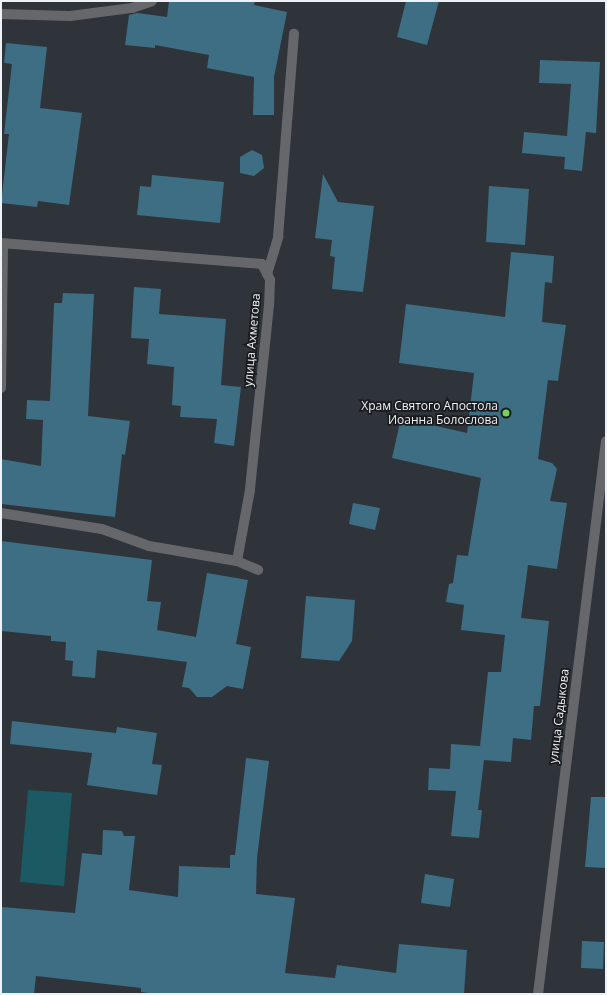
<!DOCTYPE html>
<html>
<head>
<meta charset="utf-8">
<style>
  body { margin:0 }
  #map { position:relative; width:607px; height:995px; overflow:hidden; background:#2e343a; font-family:"Open Sans",sans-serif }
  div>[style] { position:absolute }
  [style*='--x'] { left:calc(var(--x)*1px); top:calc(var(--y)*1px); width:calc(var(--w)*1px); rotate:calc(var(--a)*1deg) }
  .water>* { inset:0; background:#1b5a62 }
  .building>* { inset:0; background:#3d6e84 }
  .lane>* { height:10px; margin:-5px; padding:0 5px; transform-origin:5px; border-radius:5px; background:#66676b }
  .street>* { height:10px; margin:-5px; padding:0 5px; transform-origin:5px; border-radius:5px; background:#66676b }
  .dots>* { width:11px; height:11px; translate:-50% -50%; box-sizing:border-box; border:2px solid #191b1e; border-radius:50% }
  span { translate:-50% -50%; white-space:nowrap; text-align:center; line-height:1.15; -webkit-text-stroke:3.5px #191b1e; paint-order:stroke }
  .street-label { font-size:12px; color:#eef2f6 }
  .poi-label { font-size:12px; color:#eef2f6 }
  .right { translate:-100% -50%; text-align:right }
  .frame { position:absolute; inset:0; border:2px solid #eef2f6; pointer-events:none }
</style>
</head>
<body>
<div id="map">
  <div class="water">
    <div style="clip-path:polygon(28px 790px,72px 793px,64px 886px,20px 882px)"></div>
  </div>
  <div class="building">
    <div style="clip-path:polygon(169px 1px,255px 1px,254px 5px,287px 12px,274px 77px,274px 115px,253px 115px,254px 77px,207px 68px,209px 55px,155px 45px,155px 48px,125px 45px,129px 15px,137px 13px,167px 17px)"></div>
    <div style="clip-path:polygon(406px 1px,439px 1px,427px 45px,397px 37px)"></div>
    <div style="clip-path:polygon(6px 43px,47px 47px,40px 108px,82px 113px,69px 205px,38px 201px,37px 207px,1px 203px,9px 134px,4px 134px,12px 64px,4px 63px)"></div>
    <div style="clip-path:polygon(540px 60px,600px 62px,596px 133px,586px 132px,582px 171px,564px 169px,565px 157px,522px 153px,524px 132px,567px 136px,571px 84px,539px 83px)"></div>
    <div style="clip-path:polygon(252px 150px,262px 155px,264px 168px,254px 176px,240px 173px,240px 157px)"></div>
    <div style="clip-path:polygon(323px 174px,338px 202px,374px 206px,363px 292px,332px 289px,335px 257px,330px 256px,332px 240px,315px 238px)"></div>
    <div style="clip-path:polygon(152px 175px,224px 182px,220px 223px,137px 215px,140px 186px,151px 187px)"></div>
    <div style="clip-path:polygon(489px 186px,529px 189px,525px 245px,486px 242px)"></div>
    <div style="clip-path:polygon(511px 252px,554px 256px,552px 283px,545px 282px,542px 322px,566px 325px,558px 381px,548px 380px,538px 459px,552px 463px,557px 469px,550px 501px,567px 503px,557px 569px,528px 565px,521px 618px,549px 621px,540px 706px,534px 706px,531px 740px,513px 738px,511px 762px,484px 760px,478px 810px,482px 810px,479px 838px,451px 836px,456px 791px,428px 790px,429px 768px,450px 769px,451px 744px,480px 746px,488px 672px,501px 672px,505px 635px,461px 630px,464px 605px,446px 602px,449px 584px,453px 583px,457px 555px,468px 556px,481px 478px,392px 458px,401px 418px,467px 433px,474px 373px,399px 363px,406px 304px,505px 317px)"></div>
    <div style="clip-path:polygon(134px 287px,161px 289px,159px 314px,226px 319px,221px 385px,241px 387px,234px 446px,214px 443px,217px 419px,180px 417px,181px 406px,172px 405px,174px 367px,147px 364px,149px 339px,131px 338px)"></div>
    <div style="clip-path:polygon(63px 293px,94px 294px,88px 416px,130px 421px,125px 455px,122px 454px,115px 517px,1px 504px,1px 459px,41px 466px,43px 420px,26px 419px,27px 400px,50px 401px,54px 303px,62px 303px)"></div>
    <div style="clip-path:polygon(353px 503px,380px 508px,375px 530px,349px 524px)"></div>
    <div style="clip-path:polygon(1px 541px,152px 560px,147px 601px,161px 602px,157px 630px,196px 637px,207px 573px,248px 580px,236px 644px,251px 647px,243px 689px,227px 686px,212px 697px,197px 697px,189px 688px,182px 687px,187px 662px,97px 650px,95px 678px,72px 676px,73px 661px,65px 660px,66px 642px,51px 641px,51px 636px,1px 631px)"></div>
    <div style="clip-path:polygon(306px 596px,355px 600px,352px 641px,339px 661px,301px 658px)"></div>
    <div style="clip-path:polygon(12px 721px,116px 733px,117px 727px,157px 733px,152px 764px,162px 765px,157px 795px,87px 785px,92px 753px,10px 744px)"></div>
    <div style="clip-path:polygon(246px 758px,269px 761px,257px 858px,256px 894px,295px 898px,285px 973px,335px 978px,337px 965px,396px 973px,399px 944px,467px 950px,464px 994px,157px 994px,141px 992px,141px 988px,36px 976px,34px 994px,1px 994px,1px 907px,75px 913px,82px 853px,102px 855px,103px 830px,122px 831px,124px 836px,135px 836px,129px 890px,178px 897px,179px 866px,230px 868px,230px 855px,235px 855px)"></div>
    <div style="clip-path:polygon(591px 797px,606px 797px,606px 868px,585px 867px)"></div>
    <div style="clip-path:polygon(425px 874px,454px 879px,450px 907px,421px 903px)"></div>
    <div style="clip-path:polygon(582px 941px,604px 942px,603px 969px,581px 968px)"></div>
  </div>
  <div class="lane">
    <div style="--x:1;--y:388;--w:144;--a:-89.2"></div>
  </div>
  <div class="street">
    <div style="--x:1;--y:14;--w:69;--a:1.7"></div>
    <div style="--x:70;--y:16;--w:63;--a:-7.4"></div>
    <div style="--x:132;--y:8;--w:21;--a:-19"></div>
    <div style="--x:1;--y:243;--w:262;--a:4.6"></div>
    <div style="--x:262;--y:264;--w:18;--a:63"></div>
    <div style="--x:270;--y:280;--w:25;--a:92"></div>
    <div style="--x:269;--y:305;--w:186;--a:95.9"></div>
    <div style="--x:250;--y:490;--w:72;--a:100.4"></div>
    <div style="--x:267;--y:274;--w:39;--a:-73"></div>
    <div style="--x:278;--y:237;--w:204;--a:-85.5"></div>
    <div style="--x:1;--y:513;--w:102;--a:9"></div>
    <div style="--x:102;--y:529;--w:50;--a:19.9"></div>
    <div style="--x:149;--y:546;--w:89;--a:9.7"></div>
    <div style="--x:237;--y:561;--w:23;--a:23"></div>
    <div style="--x:538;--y:994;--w:557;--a:-82.99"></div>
  </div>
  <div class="dots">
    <div style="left:506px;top:413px;background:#77d25a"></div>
  </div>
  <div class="street-label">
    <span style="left:252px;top:340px;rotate:-85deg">улица Ахметова</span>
    <span style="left:559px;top:716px;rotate:-83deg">улица Садыкова</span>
  </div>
  <div class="poi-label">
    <span class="right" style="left:498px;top:413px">Храм Святого Апостола<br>Иоанна Болослова</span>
  </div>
  <div class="frame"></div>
</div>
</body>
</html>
